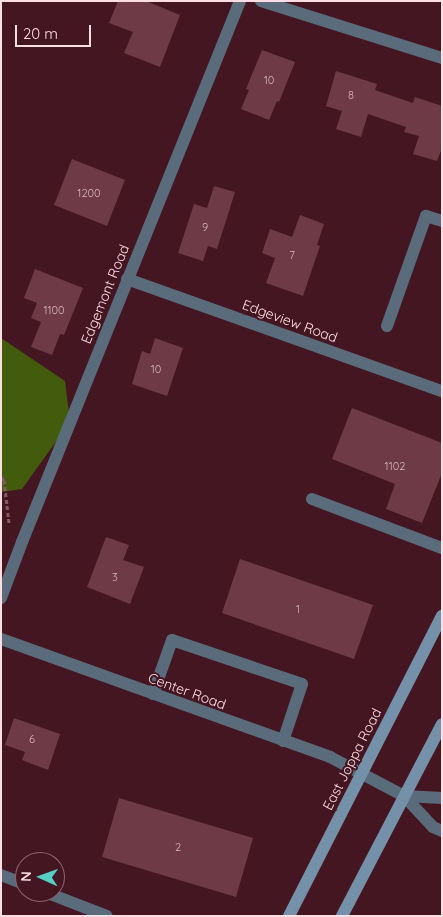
<!DOCTYPE html>
<html>
<head>
<meta charset="utf-8">
<style>
  body { margin:0 }
  #map { position:relative; width:443px; height:917px; overflow:hidden; background:#441622; font-family:Quicksand,sans-serif }
  div>[style] { position:absolute }
  [style*='--x'] { left:calc(var(--x)*1px); top:calc(var(--y)*1px); width:calc(var(--w)*1px); rotate:calc(var(--a)*1deg) }
  .forest>* { inset:0; background:#425b0c }
  .building>* { inset:0; background:#6d3a45 }
  .path>* { height:3px; margin-top:-1.5px; transform-origin:0; background:repeating-linear-gradient(90deg,#835a63 0 4px,transparent 0 6.5px) }
  .lane>* { height:12px; margin:-6px; padding:0 6px; transform-origin:6px; border-radius:6px; background:#5a6b7b }
  .street>* { height:12px; margin:-6px; padding:0 6px; transform-origin:6px; border-radius:6px; background:#5a6b7b }
  .secondary>* { height:12px; margin:-6px; padding:0 6px; transform-origin:6px; border-radius:6px; background:#7591aa }
  span { translate:-50% -50%; white-space:nowrap; text-align:center; line-height:1.15; -webkit-text-stroke:4px #441622; paint-order:stroke }
  .number-label { font-size:11px; color:#dab5bc }
  .number-label span { -webkit-text-stroke-width:0 }
  .street-label { font-size:14px; color:#fedee3 }
  .frame { position:absolute; inset:0; border:2px solid #fedee3; pointer-events:none }
  .north { position:absolute; left:15px; top:852px; width:50px; height:50px; box-sizing:border-box; background:#441622; border:1px solid #8e666f; border-radius:50%; rotate:272deg; font-size:14px; font-weight:700; line-height:20px; text-align:center; color:#fedee3 }
  .north::after { content:''; display:block; margin:auto; width:18px; height:22px; background:#56cec3; clip-path:polygon(50% 0,100% 100%,50% 72%,0 100%) }
  .scale { position:absolute; left:15px; top:25px; width:76px; height:22px; box-sizing:border-box; border:2px solid #fedee3; border-top:0; padding-left:6px; font-size:15px; line-height:18px; white-space:nowrap; color:#fedee3; -webkit-text-stroke:4px #441622; paint-order:stroke }
</style>
</head>
<body>
<div id="map">
  <div class="forest">
    <div style="clip-path:polygon(1px 338px,65px 381px,70px 422px,22px 489px,1px 492px)"></div>
  </div>
  <div class="building">
    <div style="clip-path:polygon(118px 1px,146px 1px,180px 15px,160px 67px,124px 53px,133px 32px,109px 23px)"></div>
    <div style="clip-path:polygon(262px 50px,295px 62px,279px 102px,277px 101px,269px 120px,241px 109px,249px 90px,246px 89px)"></div>
    <div style="clip-path:polygon(336px 71px,377px 84px,375px 90px,413px 103px,415px 97px,442px 106px,442px 148px,437px 161px,413px 154px,419px 136px,404px 132px,406px 127px,368px 114px,361px 137px,336px 129px,342px 111px,326px 106px)"></div>
    <div style="clip-path:polygon(72px 159px,125px 180px,107px 226px,54px 205px)"></div>
    <div style="clip-path:polygon(214px 186px,235px 192px,217px 249px,208px 246px,203px 261px,178px 253px,194px 204px,207px 208px)"></div>
    <div style="clip-path:polygon(300px 215px,324px 224px,317px 245px,320px 246px,303px 296px,266px 283px,275px 258px,262px 253px,270px 229px,292px 237px)"></div>
    <div style="clip-path:polygon(35px 269px,83px 288px,64px 335px,60px 334px,52px 355px,31px 347px,41px 322px,31px 318px,37px 303px,24px 298px)"></div>
    <div style="clip-path:polygon(155px 338px,183px 348px,167px 396px,132px 384px,142px 351px,150px 354px)"></div>
    <div style="clip-path:polygon(352px 408px,442px 443px,442px 473px,422px 523px,386px 509px,395px 484px,332px 459px)"></div>
    <div style="clip-path:polygon(106px 537px,129px 545px,123px 560px,144px 567px,130px 604px,87px 587px)"></div>
    <div style="clip-path:polygon(240px 559px,373px 605px,354px 659px,222px 613px)"></div>
    <div style="clip-path:polygon(14px 718px,60px 734px,48px 770px,22px 760px,25px 752px,5px 745px)"></div>
    <div style="clip-path:polygon(119px 798px,253px 838px,236px 897px,102px 857px)"></div>
  </div>
  <div class="path">
    <div style="--x:1;--y:477;--w:4;--a:45"></div>
    <div style="--x:4;--y:480;--w:43;--a:83.4"></div>
  </div>
  <div class="lane">
    <div style="--x:387;--y:326;--w:117;--a:-70.5"></div>
    <div style="--x:426;--y:216;--w:17;--a:17"></div>
    <div style="--x:312;--y:499;--w:139;--a:20.7"></div>
    <div style="--x:153;--y:694;--w:57;--a:-70.6"></div>
    <div style="--x:172;--y:640;--w:137;--a:18.7"></div>
    <div style="--x:302;--y:684;--w:60;--a:108.4"></div>
    <div style="--x:404;--y:796;--w:42;--a:46.9"></div>
    <div style="--x:433;--y:827;--w:10;--a:24"></div>
    <div style="--x:404;--y:796;--w:38;--a:3"></div>
    <div style="--x:1;--y:875;--w:26;--a:21"></div>
    <div style="--x:45;--y:892;--w:66;--a:21.2"></div>
  </div>
  <div class="street">
    <div style="--x:261;--y:1;--w:190;--a:17.5"></div>
    <div style="--x:127;--y:279;--w:334;--a:19.6"></div>
    <div style="--x:1;--y:598;--w:60;--a:-69.4"></div>
    <div style="--x:22;--y:542;--w:583;--a:-68.05"></div>
    <div style="--x:1;--y:639;--w:350;--a:19.7"></div>
    <div style="--x:330;--y:757;--w:84;--a:27.8"></div>
  </div>
  <div class="secondary">
    <div style="--x:289;--y:916;--w:337;--a:-63"></div>
    <div style="--x:342;--y:916;--w:216;--a:-62.5"></div>
  </div>
  <div class="number-label">
    <span style="left:269px;top:80px">10</span>
    <span style="left:351px;top:95px">8</span>
    <span style="left:89px;top:193px">1200</span>
    <span style="left:205px;top:227px">9</span>
    <span style="left:292px;top:255px">7</span>
    <span style="left:54px;top:310px">1100</span>
    <span style="left:156px;top:369px">10</span>
    <span style="left:395px;top:466px">1102</span>
    <span style="left:115px;top:577px">3</span>
    <span style="left:298px;top:609px">1</span>
    <span style="left:32px;top:739px">6</span>
    <span style="left:178px;top:847px">2</span>
  </div>
  <div class="street-label">
    <span style="left:105px;top:294px;rotate:-68deg">Edgemont Road</span>
    <span style="left:290px;top:321px;rotate:20deg">Edgeview Road</span>
    <span style="left:187px;top:691px;rotate:20deg">Center Road</span>
    <span style="left:352px;top:759px;rotate:-63deg">East Joppa Road</span>
  </div>
  <div class="frame"></div>
  <div class="north">N</div>
  <div class="scale">20 m</div>
</div>
</body>
</html>
